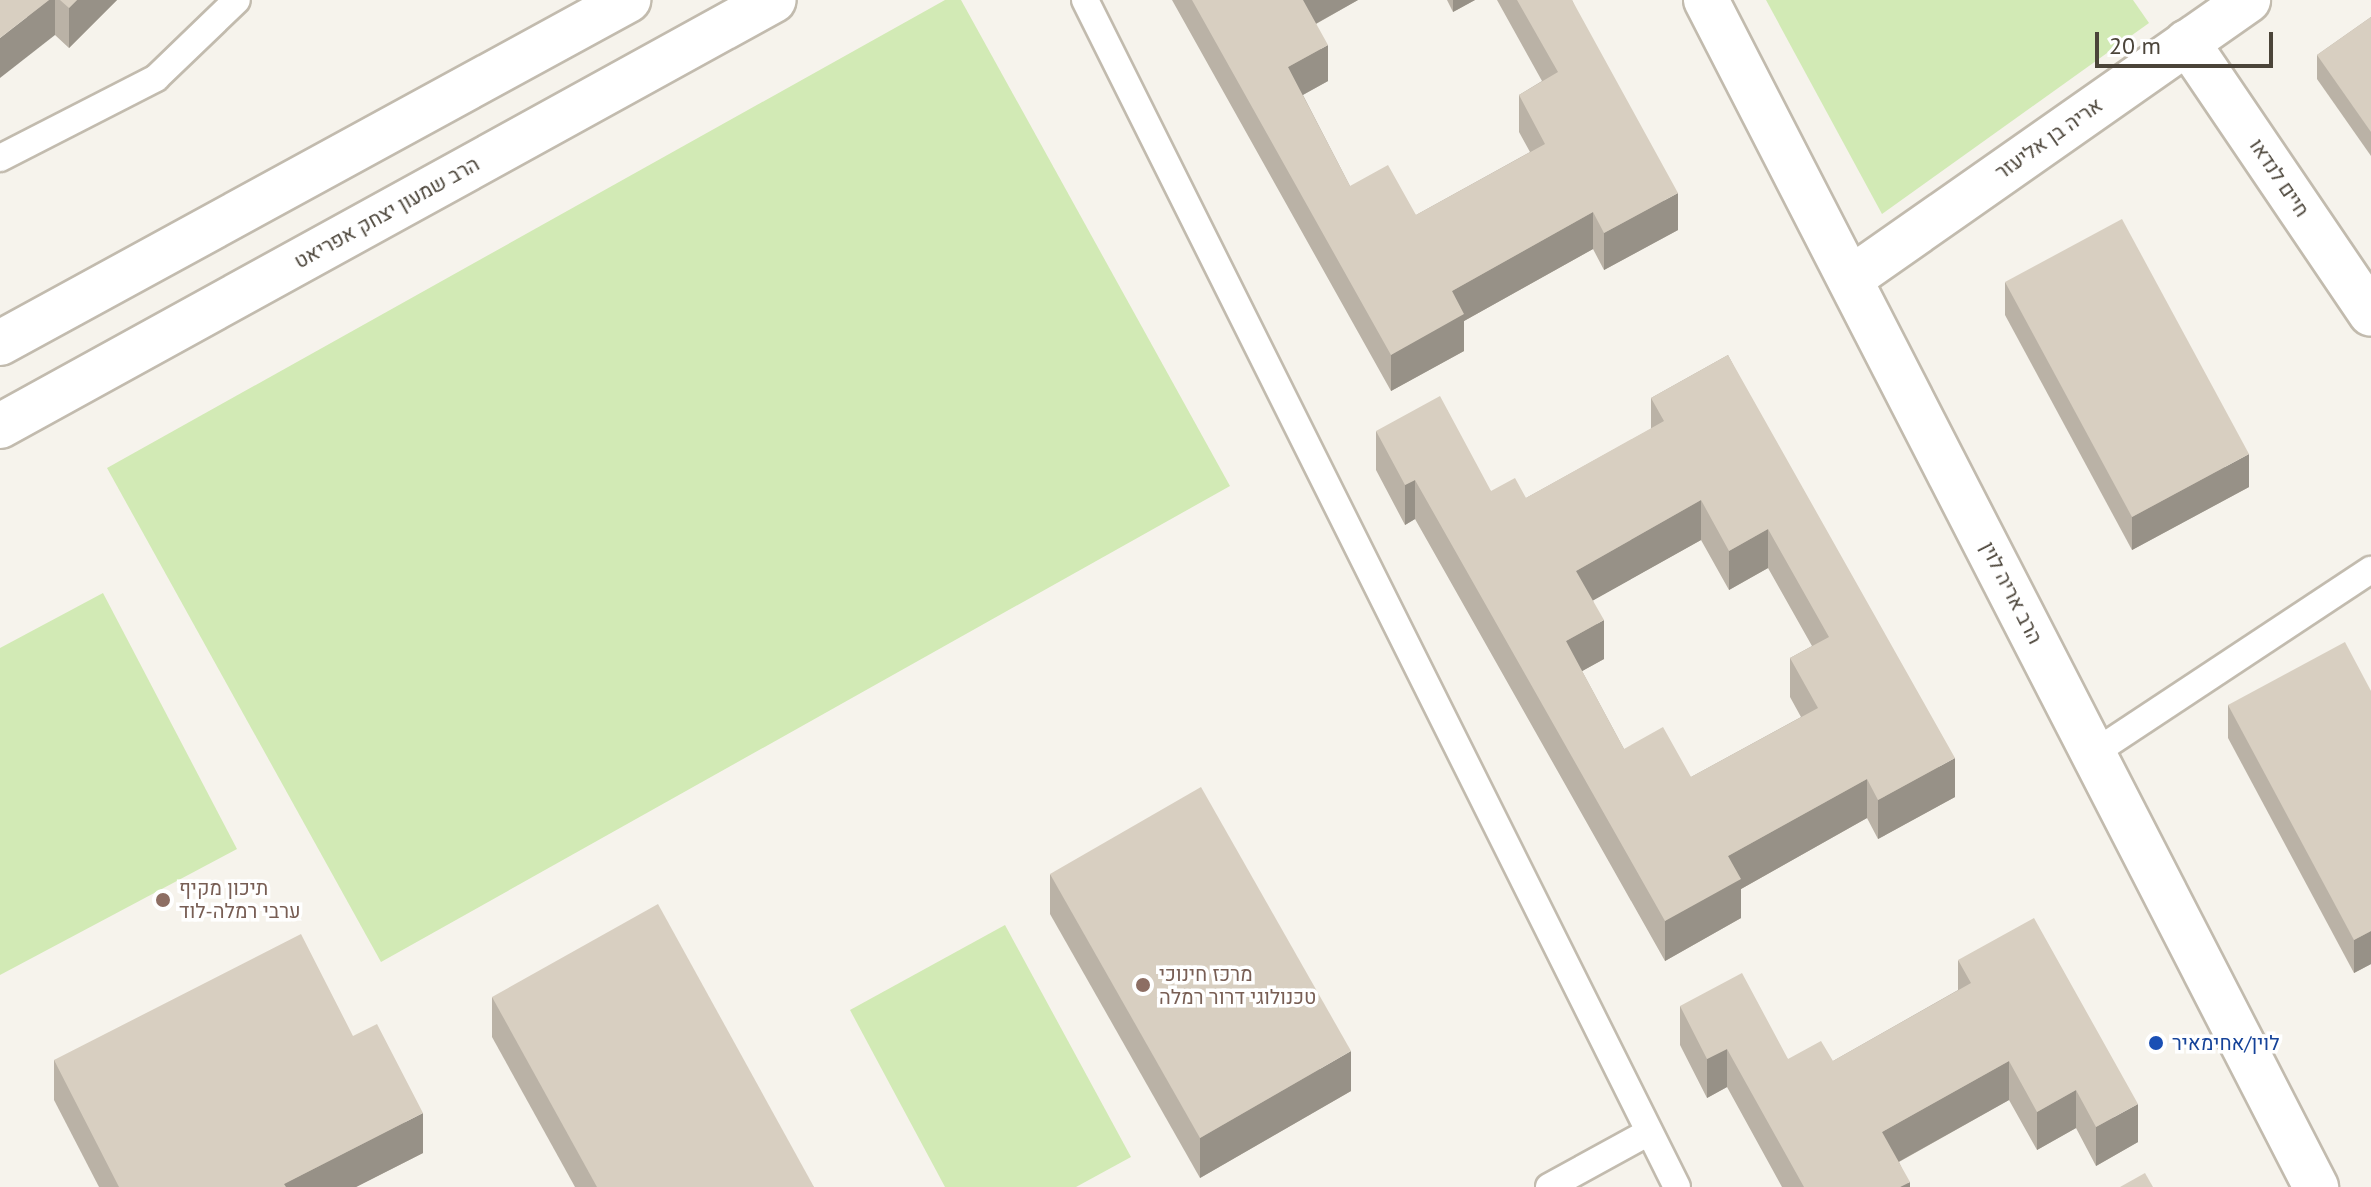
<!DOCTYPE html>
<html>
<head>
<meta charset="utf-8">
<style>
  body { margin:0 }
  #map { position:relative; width:2371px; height:1187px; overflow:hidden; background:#f6f3ec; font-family:"PT Sans",Heebo,sans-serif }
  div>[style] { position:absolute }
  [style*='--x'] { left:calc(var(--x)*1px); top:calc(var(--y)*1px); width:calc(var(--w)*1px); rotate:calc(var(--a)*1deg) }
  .green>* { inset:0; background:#d2eab5 }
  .roads { filter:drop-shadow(2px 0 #c2bbae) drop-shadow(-2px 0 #c2bbae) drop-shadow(0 2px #c2bbae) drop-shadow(0 -2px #c2bbae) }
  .service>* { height:26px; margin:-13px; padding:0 13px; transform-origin:13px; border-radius:13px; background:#fff }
  .minor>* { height:44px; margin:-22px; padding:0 22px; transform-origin:22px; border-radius:22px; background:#fff }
  .tertiary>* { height:44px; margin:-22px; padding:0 22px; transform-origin:22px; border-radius:22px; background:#fff }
  .wall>* { inset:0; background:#bab2a6 }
  .shaded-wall>* { inset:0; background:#979187 }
  .building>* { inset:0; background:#d8cfc1 }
  .dots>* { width:22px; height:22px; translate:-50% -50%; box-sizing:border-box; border:4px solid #fff; border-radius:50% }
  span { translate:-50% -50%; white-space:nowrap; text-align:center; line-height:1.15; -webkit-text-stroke:7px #fff; paint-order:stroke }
  .street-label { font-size:20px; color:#4b4439 }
  .education-label { font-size:20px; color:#785e54 }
  .left { translate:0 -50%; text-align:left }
  .transit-label { font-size:20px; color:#164399 }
  .scale { position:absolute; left:2095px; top:32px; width:178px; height:36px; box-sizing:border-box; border:4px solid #4b4439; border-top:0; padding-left:10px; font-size:24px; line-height:28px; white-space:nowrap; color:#4b4439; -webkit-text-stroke:6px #fff; paint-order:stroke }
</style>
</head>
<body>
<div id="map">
  <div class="green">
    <div style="clip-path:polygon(945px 0,961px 0,1230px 486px,381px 962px,107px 468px)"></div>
    <div style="clip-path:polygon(1766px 0,2133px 0,2149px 23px,1882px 214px)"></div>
    <div style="clip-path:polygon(103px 593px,237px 849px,0 975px,0 648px)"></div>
    <div style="clip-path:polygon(1005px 925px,1131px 1157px,1076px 1187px,945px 1187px,850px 1010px)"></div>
  </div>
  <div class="roads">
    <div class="service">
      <div style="--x:1085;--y:0;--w:1326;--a:63.49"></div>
      <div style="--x:0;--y:158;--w:175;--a:-27.1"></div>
      <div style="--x:156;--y:78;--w:112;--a:-43.9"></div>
      <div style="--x:2094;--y:753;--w:332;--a:-33.5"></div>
      <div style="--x:1549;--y:1187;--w:114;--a:-28.8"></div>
    </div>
    <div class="minor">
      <div style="--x:2187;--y:42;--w:328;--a:55.9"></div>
      <div style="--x:1850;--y:279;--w:486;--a:-35"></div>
    </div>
    <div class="tertiary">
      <div style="--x:1706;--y:0;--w:1335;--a:62.8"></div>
      <div style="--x:0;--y:343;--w:716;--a:-28.64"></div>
      <div style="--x:0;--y:426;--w:883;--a:-28.83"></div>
    </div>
  </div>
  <div class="wall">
    <div style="clip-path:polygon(0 0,117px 0,69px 48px,55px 35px)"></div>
    <div style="clip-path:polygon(1172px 0,1358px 0,1316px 24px,1328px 81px,1303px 95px,1350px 186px,1416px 215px,1530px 152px,1519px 132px,1519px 95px,1542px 81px,1497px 0,1572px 0,1678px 230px,1604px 270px,1593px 249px,1464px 321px,1464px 351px,1391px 391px)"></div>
    <div style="clip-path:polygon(1447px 0,1475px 0,1453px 12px)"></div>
    <div style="clip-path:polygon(2371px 17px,2371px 156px,2317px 79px,2317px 55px)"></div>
    <div style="clip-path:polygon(2005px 282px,2249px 487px,2132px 550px,2005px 315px)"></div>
    <div style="clip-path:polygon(evenodd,1728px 355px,1955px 797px,1878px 839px,1867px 818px,1741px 889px,1741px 918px,1665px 961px,1415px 519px,1405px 525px,1376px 470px,1376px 431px,1491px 491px,1526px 498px,1651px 429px,1651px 398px,1728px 355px,1701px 540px,1729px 590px,1768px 568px,1812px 646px,1790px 658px,1790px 697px,1801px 717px,1691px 777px,1624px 749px,1582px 671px,1604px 659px,1593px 600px,1701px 540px)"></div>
    <div style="clip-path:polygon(2371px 691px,2371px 964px,2354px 973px,2228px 738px,2228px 705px)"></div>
    <div style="clip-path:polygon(1050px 874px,1351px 1091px,1200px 1178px,1050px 914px)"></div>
    <div style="clip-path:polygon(1958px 960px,2138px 1142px,2096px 1166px,2076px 1128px,2037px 1150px,2009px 1100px,1899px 1162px,1910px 1187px,1782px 1187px,1727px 1087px,1707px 1098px,1680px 1045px,1680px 1006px,1788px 1059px,1833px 1061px,1958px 990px)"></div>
    <div style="clip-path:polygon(492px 997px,814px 1187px,575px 1187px,492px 1037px)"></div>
    <div style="clip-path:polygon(353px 1036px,423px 1153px,356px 1187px,99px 1187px,54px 1100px,54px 1060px)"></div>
  </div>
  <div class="shaded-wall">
    <div style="clip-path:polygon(49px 0,55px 0,55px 35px,0 78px,0 38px)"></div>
    <div style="clip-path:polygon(77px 0,117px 0,69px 48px,69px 8px)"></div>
    <div style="clip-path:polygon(1301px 0,1358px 0,1301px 32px)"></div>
    <div style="clip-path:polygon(1453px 0,1475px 0,1453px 12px)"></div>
    <div style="clip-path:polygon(1328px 45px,1328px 81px,1288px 103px,1288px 67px)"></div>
    <div style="clip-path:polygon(1678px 193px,1678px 230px,1604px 270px,1604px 233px)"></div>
    <div style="clip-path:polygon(1593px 212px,1593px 249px,1464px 321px,1464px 351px,1391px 391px,1391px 355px,1452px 291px)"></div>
    <div style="clip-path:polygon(2249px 454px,2249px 487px,2132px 550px,2132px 517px)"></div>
    <div style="clip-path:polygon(1415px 480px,1415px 519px,1405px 525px,1405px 485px)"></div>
    <div style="clip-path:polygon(1701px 500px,1701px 540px,1576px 610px,1576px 571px)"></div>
    <div style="clip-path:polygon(1768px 529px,1768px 568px,1729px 590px,1729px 551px)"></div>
    <div style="clip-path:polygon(1604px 620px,1604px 659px,1566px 680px,1566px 641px)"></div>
    <div style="clip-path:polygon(1955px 758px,1955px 797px,1878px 839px,1878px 800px)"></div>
    <div style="clip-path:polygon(1867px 779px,1867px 818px,1741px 889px,1741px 918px,1665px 961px,1665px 921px,1728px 856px)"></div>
    <div style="clip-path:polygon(2371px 931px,2371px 964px,2354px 973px,2354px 940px)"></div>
    <div style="clip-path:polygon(1727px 1049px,1727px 1087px,1707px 1098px,1707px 1059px)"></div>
    <div style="clip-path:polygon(1351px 1051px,1351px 1091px,1200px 1178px,1200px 1138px)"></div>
    <div style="clip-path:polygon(2009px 1061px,2009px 1100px,1882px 1171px,1882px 1132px)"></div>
    <div style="clip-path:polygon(2076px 1090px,2076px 1128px,2037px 1150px,2037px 1112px)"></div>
    <div style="clip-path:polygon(2138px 1104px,2138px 1142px,2096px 1166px,2096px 1127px)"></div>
    <div style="clip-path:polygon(423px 1113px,423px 1153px,356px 1187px,284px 1187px,284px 1184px)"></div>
    <div style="clip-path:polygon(1910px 1182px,1910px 1187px,1900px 1187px)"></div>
  </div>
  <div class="building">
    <div style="clip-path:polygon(0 0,49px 0,0 38px)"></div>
    <div style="clip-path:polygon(60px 0,77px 0,69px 8px)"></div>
    <div style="clip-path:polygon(1192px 0,1303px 0,1328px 45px,1288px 67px,1350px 186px,1388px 165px,1416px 215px,1545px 144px,1519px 95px,1558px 72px,1517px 0,1572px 0,1678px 193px,1604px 233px,1593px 212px,1452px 291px,1464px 314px,1391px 355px)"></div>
    <div style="clip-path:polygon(2371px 17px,2371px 132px,2317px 55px)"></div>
    <div style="clip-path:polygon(2122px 219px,2249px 454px,2132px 517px,2005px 282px)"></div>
    <div style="clip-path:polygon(evenodd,1728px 355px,1955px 758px,1878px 800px,1867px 779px,1728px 856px,1741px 879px,1665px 921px,1415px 480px,1405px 485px,1376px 431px,1440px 396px,1491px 491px,1515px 478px,1526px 498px,1664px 421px,1651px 398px,1728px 355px,1701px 500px,1729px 551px,1768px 529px,1829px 637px,1790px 658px,1818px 708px,1691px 777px,1663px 727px,1624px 749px,1566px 641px,1604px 620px,1576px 571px,1701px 500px)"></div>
    <div style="clip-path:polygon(2345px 642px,2371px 691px,2371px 931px,2354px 940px,2228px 705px)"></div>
    <div style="clip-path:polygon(1201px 787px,1351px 1051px,1200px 1138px,1050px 874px)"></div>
    <div style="clip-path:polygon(658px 904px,814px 1187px,597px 1187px,492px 997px)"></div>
    <div style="clip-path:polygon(2034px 918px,2138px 1104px,2096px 1127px,2076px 1090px,2037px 1112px,2009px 1061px,1882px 1132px,1910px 1182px,1900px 1187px,1804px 1187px,1727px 1049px,1707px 1059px,1680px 1006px,1742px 973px,1788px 1059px,1821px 1041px,1833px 1061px,1971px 983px,1958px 960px)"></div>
    <div style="clip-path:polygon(301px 934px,353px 1036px,377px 1024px,423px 1113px,284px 1184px,286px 1187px,119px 1187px,54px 1060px)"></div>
    <div style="clip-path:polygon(2145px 1173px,2153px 1187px,2120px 1187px)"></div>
  </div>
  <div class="dots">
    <div style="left:163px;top:900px;background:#8d6e63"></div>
    <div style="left:1143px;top:985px;background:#8d6e63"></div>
    <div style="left:2156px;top:1043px;background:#1a4fb4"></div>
  </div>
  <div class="street-label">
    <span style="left:2049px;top:139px;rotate:-35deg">אריה בן אליעזר</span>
    <span style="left:2279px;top:178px;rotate:56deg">חיים לנדאו</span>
    <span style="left:387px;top:213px;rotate:-29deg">הרב שמעון יצחק אפריאט</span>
    <span style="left:2011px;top:593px;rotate:63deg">הרב אריה לוין</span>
  </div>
  <div class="education-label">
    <span class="left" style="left:179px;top:900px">תיכון מקיף<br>ערבי רמלה-לוד</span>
    <span class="left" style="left:1159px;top:986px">מרכז חינוכי<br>טכנולוגי דרור רמלה</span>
  </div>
  <div class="transit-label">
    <span class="left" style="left:2172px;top:1043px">לוין/אחימאיר</span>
  </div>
  <div class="scale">20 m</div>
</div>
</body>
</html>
